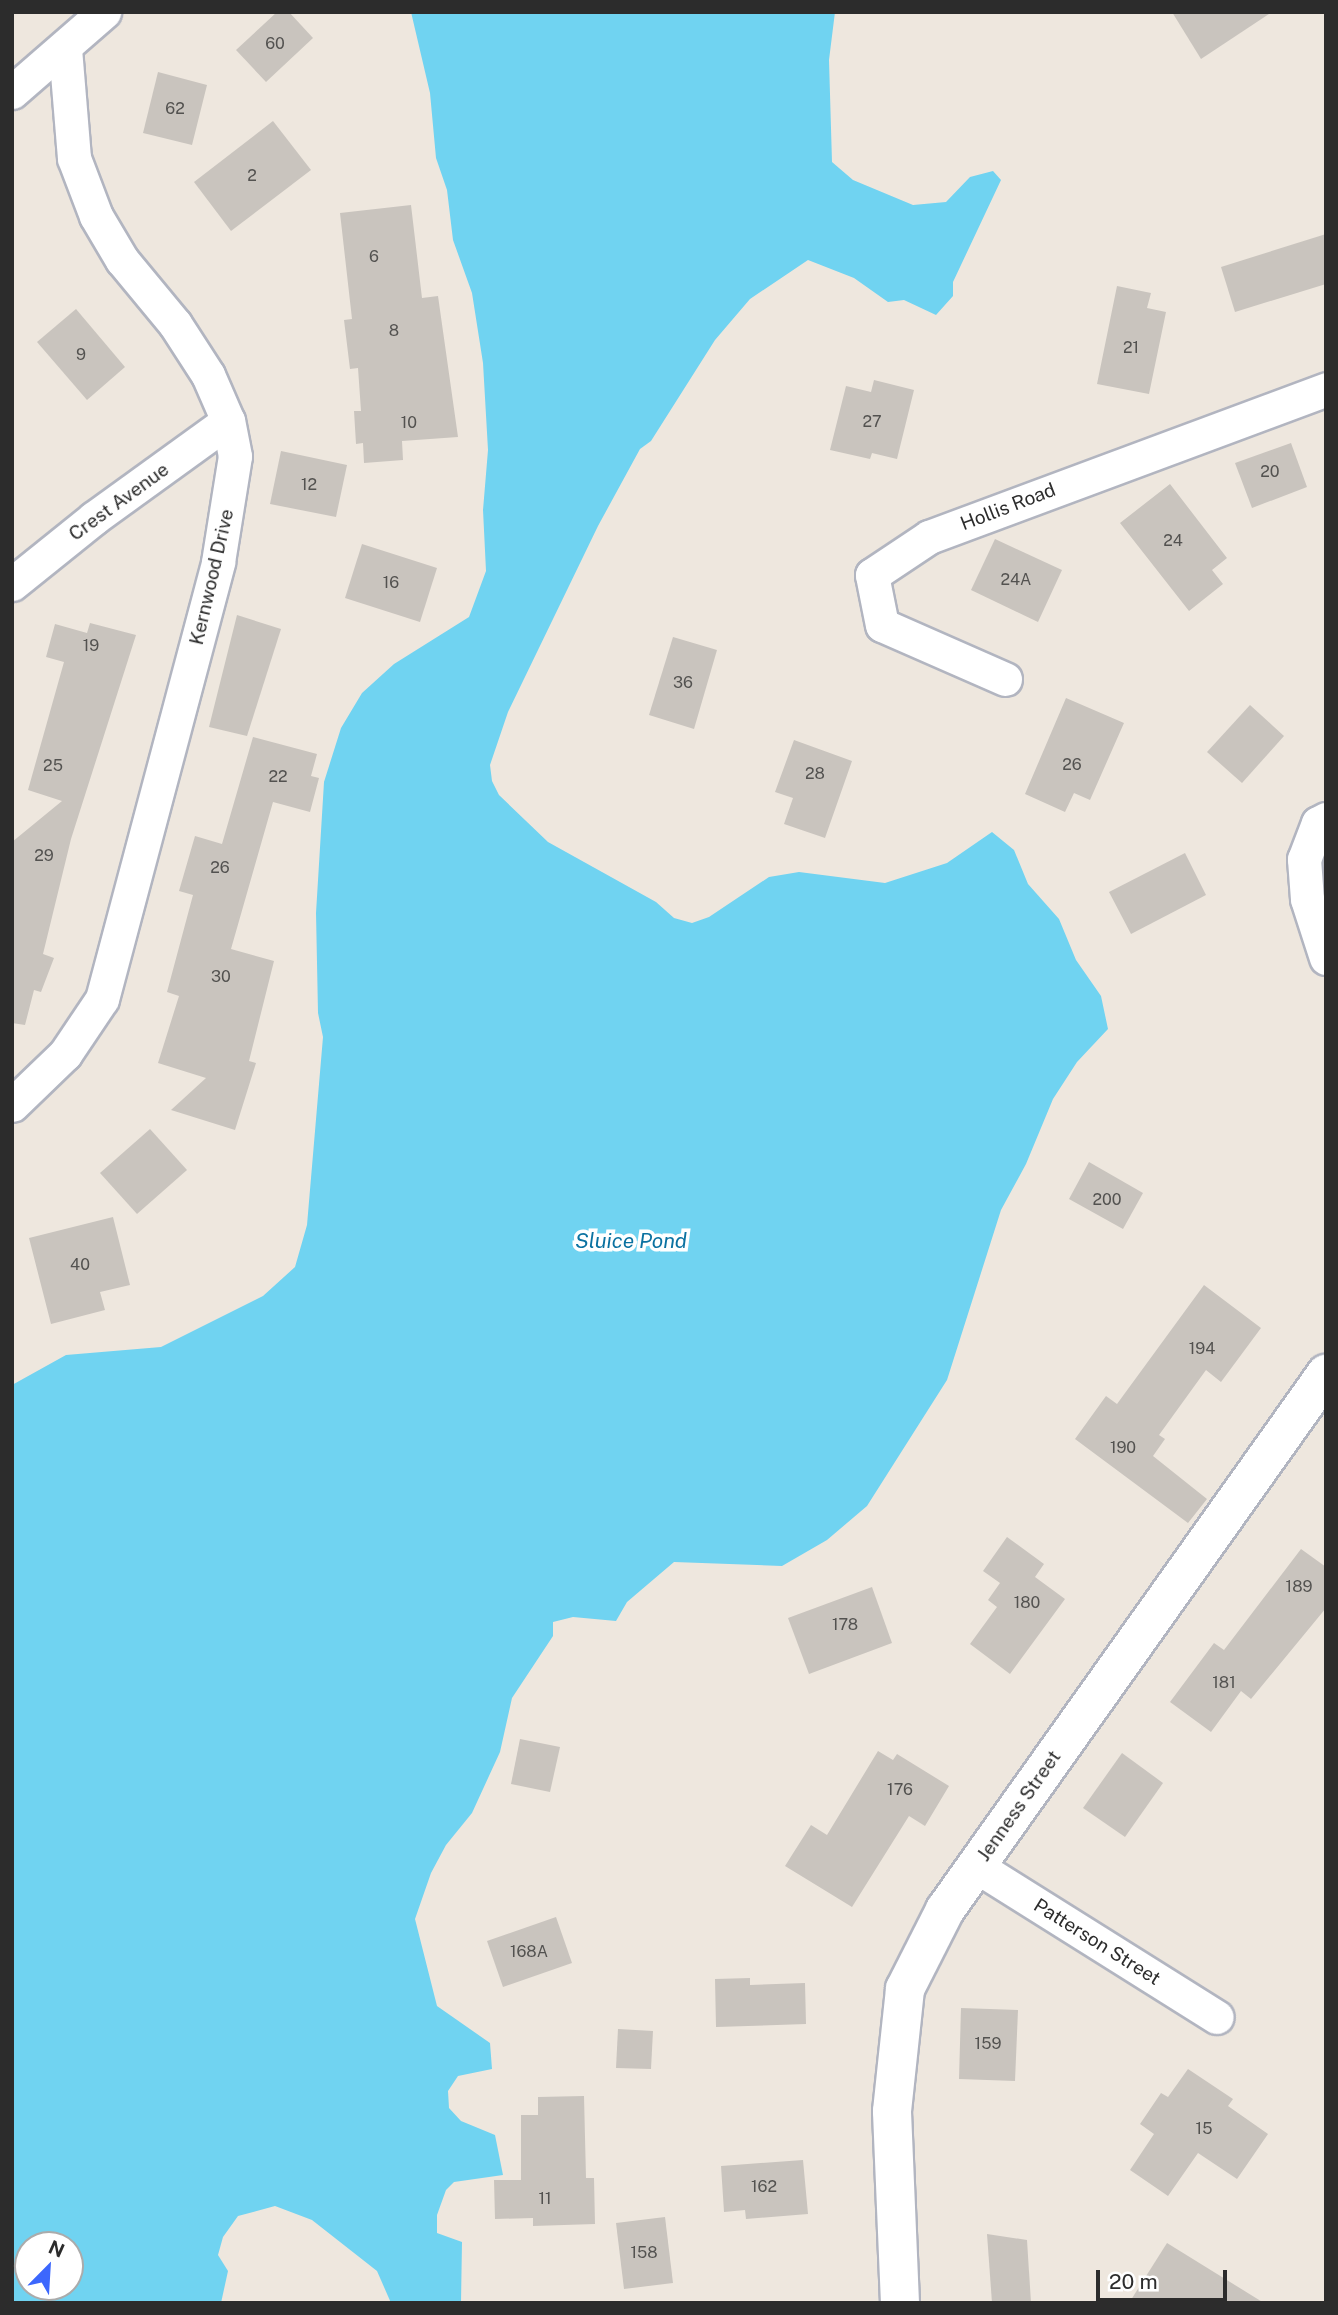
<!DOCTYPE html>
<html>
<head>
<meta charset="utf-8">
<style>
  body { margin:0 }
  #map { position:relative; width:1338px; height:2315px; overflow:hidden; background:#eee7de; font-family:"Public Sans",sans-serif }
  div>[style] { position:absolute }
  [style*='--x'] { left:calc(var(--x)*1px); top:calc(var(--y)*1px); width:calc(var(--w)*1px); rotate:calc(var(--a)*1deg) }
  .water>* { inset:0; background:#70d3f1 }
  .building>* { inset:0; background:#c9c4be }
  .roads { filter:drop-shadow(2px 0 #b2b5c0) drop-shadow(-2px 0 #b2b5c0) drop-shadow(0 2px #b2b5c0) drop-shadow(0 -2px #b2b5c0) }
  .minor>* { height:33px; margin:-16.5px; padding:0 16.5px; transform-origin:16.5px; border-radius:16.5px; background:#fff }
  .tertiary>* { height:38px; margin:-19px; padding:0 19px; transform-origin:19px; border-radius:19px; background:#fff }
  span { translate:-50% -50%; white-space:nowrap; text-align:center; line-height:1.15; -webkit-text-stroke:7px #fff; paint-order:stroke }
  .number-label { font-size:16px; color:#535250 }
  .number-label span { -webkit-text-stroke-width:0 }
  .street-label { font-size:19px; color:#2c2c2c }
  .water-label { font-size:21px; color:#0b72a1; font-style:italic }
  .frame { position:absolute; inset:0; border:14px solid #2c2c2c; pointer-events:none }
  .north { position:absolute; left:14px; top:2231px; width:70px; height:70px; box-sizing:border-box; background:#fff; border:2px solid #ababab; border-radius:50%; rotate:24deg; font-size:19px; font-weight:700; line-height:28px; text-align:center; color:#2c2c2c }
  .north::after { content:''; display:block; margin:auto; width:24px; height:32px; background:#3c67fd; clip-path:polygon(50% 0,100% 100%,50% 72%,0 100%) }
  .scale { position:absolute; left:1096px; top:2270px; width:131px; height:32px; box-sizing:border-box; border:4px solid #2c2c2c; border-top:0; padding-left:9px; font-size:21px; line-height:24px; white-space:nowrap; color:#2c2c2c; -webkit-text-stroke:5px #fff; paint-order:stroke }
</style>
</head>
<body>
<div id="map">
  <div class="water">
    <div style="clip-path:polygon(evenodd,411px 12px,835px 12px,829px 60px,832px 162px,853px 180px,913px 205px,946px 202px,970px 177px,993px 171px,1001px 180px,953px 282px,953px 296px,936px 315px,904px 300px,888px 302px,854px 278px,808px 260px,750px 299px,715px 340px,651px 441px,640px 449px,598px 526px,508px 712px,490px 765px,492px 781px,499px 795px,548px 842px,656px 902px,674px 918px,692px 923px,709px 917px,769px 877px,799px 872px,885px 883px,947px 863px,992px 832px,1014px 850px,1028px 884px,1059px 919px,1076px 960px,1101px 996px,1108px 1029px,1077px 1062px,1053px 1099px,1026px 1164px,1001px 1210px,947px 1380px,867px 1506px,827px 1540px,782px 1566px,674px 1562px,627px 1602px,616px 1621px,573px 1617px,553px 1622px,553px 1636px,512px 1698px,500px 1752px,472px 1813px,446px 1845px,431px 1873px,415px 1919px,437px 2006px,490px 2043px,492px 2069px,458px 2076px,448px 2091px,449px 2108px,461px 2121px,495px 2135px,503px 2175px,454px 2182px,446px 2190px,437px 2215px,437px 2233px,462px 2242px,461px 2303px,391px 2303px,377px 2271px,312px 2220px,275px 2206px,238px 2216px,223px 2237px,218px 2255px,228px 2271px,221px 2303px,12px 2303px,12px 1385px,66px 1355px,161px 1347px,263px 1296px,295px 1267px,307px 1225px,323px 1037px,318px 1013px,316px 913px,324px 782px,341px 728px,362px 693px,394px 664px,469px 617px,486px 571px,483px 510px,488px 450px,483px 363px,472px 293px,453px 240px,447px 190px,436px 158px,430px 93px,411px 12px,28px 2245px,70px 2245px,70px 2287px,28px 2287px,28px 2245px)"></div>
  </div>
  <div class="building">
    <div style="clip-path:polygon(277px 12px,289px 12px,313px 38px,266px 82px,236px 50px)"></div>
    <div style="clip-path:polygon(1172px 12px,1272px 12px,1201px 59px)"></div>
    <div style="clip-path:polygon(158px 72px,207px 85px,192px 145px,143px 133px)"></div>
    <div style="clip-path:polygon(273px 121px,311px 170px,231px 231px,194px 182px)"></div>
    <div style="clip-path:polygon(411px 205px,422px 298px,438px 296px,458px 437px,402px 441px,403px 460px,364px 463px,363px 443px,356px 444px,354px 411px,361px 411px,358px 368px,350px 369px,344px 320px,352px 319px,340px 213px)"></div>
    <div style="clip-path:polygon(1326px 234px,1326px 284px,1235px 312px,1221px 267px)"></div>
    <div style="clip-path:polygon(1117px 286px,1151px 293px,1147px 308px,1166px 312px,1149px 394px,1097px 384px)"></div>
    <div style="clip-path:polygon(76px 309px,125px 367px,87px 400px,37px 342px)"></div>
    <div style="clip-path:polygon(874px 380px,914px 390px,897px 459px,872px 453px,870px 459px,830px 450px,846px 386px,871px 392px)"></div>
    <div style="clip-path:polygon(1291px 443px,1307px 487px,1252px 508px,1235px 463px)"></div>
    <div style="clip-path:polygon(281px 451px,347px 465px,336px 517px,270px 504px)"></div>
    <div style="clip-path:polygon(1170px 484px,1227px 558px,1212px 570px,1223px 584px,1189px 611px,1120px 523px)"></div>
    <div style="clip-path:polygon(995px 539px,1062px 570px,1038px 622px,971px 590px)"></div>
    <div style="clip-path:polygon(362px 544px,437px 568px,420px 622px,345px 598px)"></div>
    <div style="clip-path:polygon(237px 615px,281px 629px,247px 736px,209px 727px)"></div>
    <div style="clip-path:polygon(90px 623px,136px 635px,71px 839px,43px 954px,54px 958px,41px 992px,34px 990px,25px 1025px,12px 1023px,12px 842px,62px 801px,28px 790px,64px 662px,46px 657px,55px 624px,87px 633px)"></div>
    <div style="clip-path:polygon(673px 637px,717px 650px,694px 729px,649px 715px)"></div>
    <div style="clip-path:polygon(1066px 698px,1124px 723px,1090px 800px,1074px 793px,1065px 812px,1025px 794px)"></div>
    <div style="clip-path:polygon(1250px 705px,1284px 736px,1242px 783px,1207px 752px)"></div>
    <div style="clip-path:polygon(253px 737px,317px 754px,311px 776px,319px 778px,310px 812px,273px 802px,231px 949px,274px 961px,249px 1061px,256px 1063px,235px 1130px,171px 1110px,206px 1078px,158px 1063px,179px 996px,167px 992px,193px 895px,179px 891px,195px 836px,222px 844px)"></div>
    <div style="clip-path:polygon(794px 740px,852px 761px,825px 838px,784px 824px,793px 798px,775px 792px)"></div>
    <div style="clip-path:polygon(1185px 853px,1206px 895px,1131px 934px,1109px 892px)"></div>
    <div style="clip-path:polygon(150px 1129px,187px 1170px,137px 1214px,100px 1173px)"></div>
    <div style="clip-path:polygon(1089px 1162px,1143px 1193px,1123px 1229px,1069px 1199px)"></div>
    <div style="clip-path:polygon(113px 1217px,130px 1285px,100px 1292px,105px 1310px,51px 1324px,29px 1238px)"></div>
    <div style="clip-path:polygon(1204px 1285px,1261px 1328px,1221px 1382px,1206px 1370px,1159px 1435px,1165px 1439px,1153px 1456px,1207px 1499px,1188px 1523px,1075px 1439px,1106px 1396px,1117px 1404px)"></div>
    <div style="clip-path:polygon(1007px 1537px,1044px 1564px,1035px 1577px,1065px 1599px,1010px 1674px,970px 1644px,997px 1607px,988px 1600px,1000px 1583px,983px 1571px)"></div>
    <div style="clip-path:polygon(1301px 1549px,1326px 1567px,1326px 1608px,1251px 1699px,1241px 1691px,1211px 1732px,1170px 1702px,1214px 1643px,1224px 1650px)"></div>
    <div style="clip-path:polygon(872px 1587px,892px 1643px,809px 1674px,788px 1618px)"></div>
    <div style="clip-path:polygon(520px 1739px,560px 1747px,550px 1792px,511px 1784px)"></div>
    <div style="clip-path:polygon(878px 1751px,893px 1760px,897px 1754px,949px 1786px,925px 1826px,909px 1816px,852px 1907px,785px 1866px,811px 1825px,827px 1835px)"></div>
    <div style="clip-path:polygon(1122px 1753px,1163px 1783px,1125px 1837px,1083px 1808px)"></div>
    <div style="clip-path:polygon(556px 1917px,572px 1963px,503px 1987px,487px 1941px)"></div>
    <div style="clip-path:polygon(750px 1978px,750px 1985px,805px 1983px,806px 2024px,716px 2027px,715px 1979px)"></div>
    <div style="clip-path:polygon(961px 2008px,1018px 2010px,1015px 2081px,959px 2079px)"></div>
    <div style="clip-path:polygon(618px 2029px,653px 2031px,651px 2069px,616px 2068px)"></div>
    <div style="clip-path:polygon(1188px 2069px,1233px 2099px,1228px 2106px,1268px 2134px,1237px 2179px,1198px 2153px,1168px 2196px,1130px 2170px,1154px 2134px,1140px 2124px,1161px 2093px,1168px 2097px)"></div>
    <div style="clip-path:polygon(584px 2096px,586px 2178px,594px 2178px,595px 2224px,533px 2226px,533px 2218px,495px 2219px,494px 2180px,521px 2180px,521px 2115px,538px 2115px,538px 2097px)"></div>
    <div style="clip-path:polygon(803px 2160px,808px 2214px,746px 2219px,745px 2210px,724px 2212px,721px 2166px)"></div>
    <div style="clip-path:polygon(665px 2217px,673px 2283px,624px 2289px,616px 2223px)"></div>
    <div style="clip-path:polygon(987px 2234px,1027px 2240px,1031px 2303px,992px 2303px)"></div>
    <div style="clip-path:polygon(1167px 2243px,1264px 2303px,1129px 2303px)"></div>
  </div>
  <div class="roads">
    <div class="minor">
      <div style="--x:12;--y:92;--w:122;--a:-41"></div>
      <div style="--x:12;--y:584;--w:105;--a:-38.8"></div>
      <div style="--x:94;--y:518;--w:165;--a:-35.9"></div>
      <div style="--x:1005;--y:679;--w:134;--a:-156.3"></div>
      <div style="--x:882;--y:625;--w:51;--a:-101.3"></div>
      <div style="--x:872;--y:575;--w:69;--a:-33.7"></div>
      <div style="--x:929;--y:537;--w:424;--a:-20.4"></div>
      <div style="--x:1326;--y:819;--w:9;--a:153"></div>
      <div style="--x:1318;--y:823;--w:39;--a:111"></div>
      <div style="--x:1304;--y:859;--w:40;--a:85.7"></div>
      <div style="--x:1307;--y:899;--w:62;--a:72.1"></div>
      <div style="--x:12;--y:1105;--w:74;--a:-43.9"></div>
      <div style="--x:65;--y:1054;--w:66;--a:-56.1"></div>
      <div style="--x:102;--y:999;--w:452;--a:-75.1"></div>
      <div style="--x:218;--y:562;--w:107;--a:-80.9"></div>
      <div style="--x:235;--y:456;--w:36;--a:-101"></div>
      <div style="--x:228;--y:421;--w:50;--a:-113.5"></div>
      <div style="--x:208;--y:375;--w:61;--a:-122.9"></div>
      <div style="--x:175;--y:324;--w:83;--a:-129.6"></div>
      <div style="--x:122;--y:260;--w:51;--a:-120.6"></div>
      <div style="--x:96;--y:216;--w:62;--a:-110.8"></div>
      <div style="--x:74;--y:158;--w:110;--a:-94.7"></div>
      <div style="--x:976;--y:1866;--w:284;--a:32.1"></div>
    </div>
    <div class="tertiary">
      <div style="--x:900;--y:2303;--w:192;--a:-92.4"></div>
      <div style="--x:892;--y:2111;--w:123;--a:-83.9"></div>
      <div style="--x:905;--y:1989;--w:89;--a:-63.1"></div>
      <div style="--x:945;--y:1910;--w:658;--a:-54.59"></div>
    </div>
  </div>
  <div class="number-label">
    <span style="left:275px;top:44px">60</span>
    <span style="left:175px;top:109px">62</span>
    <span style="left:252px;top:176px">2</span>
    <span style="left:374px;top:257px">6</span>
    <span style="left:394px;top:331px">8</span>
    <span style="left:1131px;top:348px">21</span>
    <span style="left:81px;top:355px">9</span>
    <span style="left:872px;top:422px">27</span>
    <span style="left:409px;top:423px">10</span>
    <span style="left:1270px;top:472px">20</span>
    <span style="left:309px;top:485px">12</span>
    <span style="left:1173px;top:541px">24</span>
    <span style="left:1016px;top:580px">24A</span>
    <span style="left:391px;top:583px">16</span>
    <span style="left:91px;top:646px">19</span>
    <span style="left:683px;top:683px">36</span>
    <span style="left:1072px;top:765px">26</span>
    <span style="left:53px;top:766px">25</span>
    <span style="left:815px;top:774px">28</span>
    <span style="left:278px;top:777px">22</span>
    <span style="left:44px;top:856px">29</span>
    <span style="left:220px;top:868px">26</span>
    <span style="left:221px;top:977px">30</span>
    <span style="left:1107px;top:1200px">200</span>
    <span style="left:80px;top:1265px">40</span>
    <span style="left:1202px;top:1349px">194</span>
    <span style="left:1123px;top:1448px">190</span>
    <span style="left:1299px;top:1587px">189</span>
    <span style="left:1027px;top:1603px">180</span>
    <span style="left:845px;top:1625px">178</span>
    <span style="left:1224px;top:1683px">181</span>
    <span style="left:900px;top:1790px">176</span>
    <span style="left:529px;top:1952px">168A</span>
    <span style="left:988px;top:2044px">159</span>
    <span style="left:1204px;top:2129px">15</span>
    <span style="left:764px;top:2187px">162</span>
    <span style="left:545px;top:2199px">11</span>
    <span style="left:644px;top:2253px">158</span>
  </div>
  <div class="street-label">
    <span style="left:119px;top:502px;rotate:-36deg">Crest Avenue</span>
    <span style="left:1008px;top:507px;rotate:-21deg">Hollis Road</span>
    <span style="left:212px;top:577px;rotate:-77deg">Kernwood Drive</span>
    <span style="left:1019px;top:1806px;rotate:-55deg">Jenness Street</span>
    <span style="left:1097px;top:1942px;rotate:32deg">Patterson Street</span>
  </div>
  <div class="water-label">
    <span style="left:631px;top:1241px">Sluice Pond</span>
  </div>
  <div class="frame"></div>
  <div class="north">N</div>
  <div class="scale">20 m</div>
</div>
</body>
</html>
